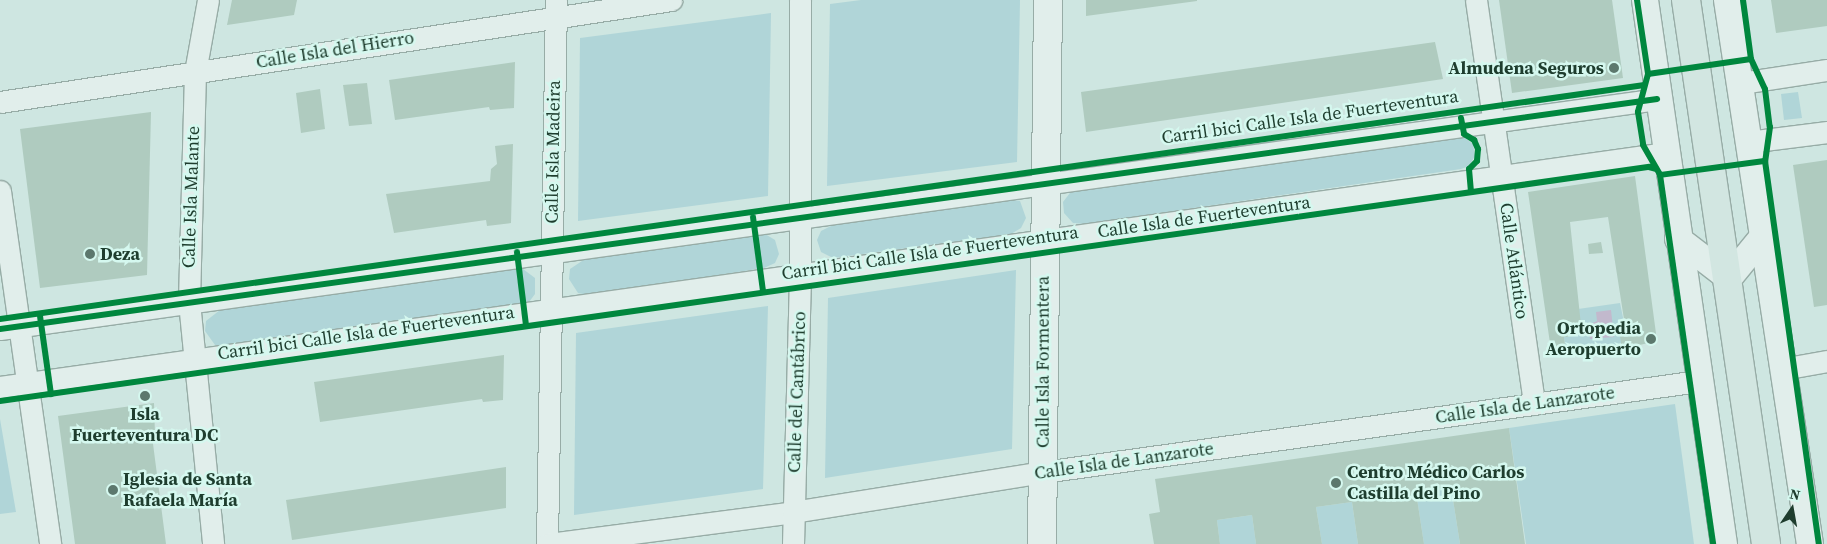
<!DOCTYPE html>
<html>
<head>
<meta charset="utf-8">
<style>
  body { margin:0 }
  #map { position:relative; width:1827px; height:544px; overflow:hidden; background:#cee6e1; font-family:"Source Serif 4",serif }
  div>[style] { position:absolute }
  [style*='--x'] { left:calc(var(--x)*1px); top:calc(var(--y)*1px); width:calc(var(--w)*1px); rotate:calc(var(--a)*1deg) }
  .green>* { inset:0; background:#b0d5d8 }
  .water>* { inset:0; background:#c2b9cd }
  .building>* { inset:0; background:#afcbbf }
  .roads { filter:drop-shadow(1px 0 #97aca6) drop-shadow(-1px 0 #97aca6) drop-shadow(0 1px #97aca6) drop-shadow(0 -1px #97aca6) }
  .minor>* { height:21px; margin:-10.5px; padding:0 10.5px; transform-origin:10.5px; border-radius:10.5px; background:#e1eeeb }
  .tertiary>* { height:26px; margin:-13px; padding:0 13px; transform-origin:13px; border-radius:13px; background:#e1eeeb }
  .secondary>* { height:28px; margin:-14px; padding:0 14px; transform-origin:14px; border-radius:14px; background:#e1eeeb }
  .primary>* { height:28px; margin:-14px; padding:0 14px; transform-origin:14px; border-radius:14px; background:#d2e6e1 }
  .cycleway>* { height:6px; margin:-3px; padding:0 3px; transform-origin:3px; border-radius:3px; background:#00873e }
  .dots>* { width:14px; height:14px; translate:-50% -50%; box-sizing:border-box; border:2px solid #d5f8ef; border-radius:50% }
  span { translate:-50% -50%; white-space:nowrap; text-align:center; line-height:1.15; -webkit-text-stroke:5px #d5f8ef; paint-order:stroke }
  .street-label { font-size:18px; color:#1e3d2e }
  .poi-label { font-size:18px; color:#1e3d2e; font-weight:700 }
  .right { translate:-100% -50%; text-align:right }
  .left { translate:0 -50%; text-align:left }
  .north { position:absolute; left:1767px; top:484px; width:50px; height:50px; -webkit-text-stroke:4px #d5f8ef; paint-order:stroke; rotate:12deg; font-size:14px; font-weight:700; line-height:20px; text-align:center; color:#1e3d2e }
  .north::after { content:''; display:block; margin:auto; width:18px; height:22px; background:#1e3d2e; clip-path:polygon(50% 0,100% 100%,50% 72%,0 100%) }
</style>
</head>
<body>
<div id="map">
  <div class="green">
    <div style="clip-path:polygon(861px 0,1020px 0,1017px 162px,827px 186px,830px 4px)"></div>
    <div style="clip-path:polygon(771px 13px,768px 196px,578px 221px,580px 38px)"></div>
    <div style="clip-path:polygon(1798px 92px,1802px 118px,1784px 120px,1781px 94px)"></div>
    <div style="clip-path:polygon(1461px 135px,1473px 144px,1475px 156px,1469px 166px,1461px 169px,1084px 224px,1073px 223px,1064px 213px,1063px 202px,1073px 189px)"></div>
    <div style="clip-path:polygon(1008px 199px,1020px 201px,1026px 218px,1021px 228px,1011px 234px,833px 258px,821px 252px,817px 240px,821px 231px,833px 225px)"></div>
    <div style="clip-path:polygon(765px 234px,775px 240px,779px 254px,775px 263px,764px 268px,588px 295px,578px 293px,569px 279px,570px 269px,585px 259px)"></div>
    <div style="clip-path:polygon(515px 268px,523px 269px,535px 278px,535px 294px,529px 302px,227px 346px,215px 345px,205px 331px,206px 321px,220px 310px)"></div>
    <div style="clip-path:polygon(1016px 270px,1012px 449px,825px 478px,828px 298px)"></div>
    <div style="clip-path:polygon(1620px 303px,1626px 332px,1622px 347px,1566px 354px,1564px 337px,1569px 337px,1568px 327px,1580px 325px,1578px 309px)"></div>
    <div style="clip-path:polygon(768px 306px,763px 489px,574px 515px,576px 333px)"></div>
    <div style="clip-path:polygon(1675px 404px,1694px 544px,1526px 544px,1509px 428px)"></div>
    <div style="clip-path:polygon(0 419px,16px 512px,0 514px)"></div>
    <div style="clip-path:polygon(1451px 487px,1460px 544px,1424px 544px,1416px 492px)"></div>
    <div style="clip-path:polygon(1352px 502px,1358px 544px,1322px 544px,1316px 507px)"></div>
    <div style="clip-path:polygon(1252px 515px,1256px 544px,1220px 544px,1217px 520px)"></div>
  </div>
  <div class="water">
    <div style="clip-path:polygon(1611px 310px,1614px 337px,1590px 339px,1588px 325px,1597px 321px,1596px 312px)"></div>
  </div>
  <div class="building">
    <div style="clip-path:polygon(232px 0,297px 0,294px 15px,227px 25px)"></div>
    <div style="clip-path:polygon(1086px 0,1197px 0,1197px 1px,1086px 16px)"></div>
    <div style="clip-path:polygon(1499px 0,1612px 0,1623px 78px,1512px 93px)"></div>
    <div style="clip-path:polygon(1771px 0,1827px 0,1827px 26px,1776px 33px)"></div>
    <div style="clip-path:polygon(1435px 42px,1443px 79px,1086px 132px,1081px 92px)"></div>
    <div style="clip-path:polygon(515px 62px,514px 108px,490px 110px,489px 107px,395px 120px,389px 80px)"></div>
    <div style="clip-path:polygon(367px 83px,372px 124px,349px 126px,343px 85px)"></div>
    <div style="clip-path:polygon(320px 89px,325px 129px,301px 133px,296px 93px)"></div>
    <div style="clip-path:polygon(151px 112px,147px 275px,40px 288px,20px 129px)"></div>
    <div style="clip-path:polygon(513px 144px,511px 223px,487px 226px,486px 220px,394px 233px,386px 194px,490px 181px,491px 169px,497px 164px,495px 146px)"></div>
    <div style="clip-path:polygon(1827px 160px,1827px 305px,1814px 307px,1793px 165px)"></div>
    <div style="clip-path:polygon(1635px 176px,1657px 341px,1622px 349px,1620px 336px,1626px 332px,1608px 217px,1570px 222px,1581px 325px,1568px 327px,1569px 337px,1564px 337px,1566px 354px,1552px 357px,1528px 192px)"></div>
    <div style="clip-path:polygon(1601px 242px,1603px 253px,1589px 254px,1588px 244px)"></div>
    <div style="clip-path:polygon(504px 355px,503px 400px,483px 402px,482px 399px,320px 422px,314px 382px)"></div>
    <div style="clip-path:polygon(154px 403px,155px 435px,152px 436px,166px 544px,75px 544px,58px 416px)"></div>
    <div style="clip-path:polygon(1509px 428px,1525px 544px,1460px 544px,1451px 487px,1416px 492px,1424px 544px,1358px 544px,1352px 502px,1316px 507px,1322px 544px,1256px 544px,1252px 515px,1217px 520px,1220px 544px,1154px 544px,1149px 514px,1160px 512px,1155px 479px)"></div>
    <div style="clip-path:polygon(506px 467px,506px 508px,292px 540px,286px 500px)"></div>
  </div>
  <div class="roads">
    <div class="minor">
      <div style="--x:208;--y:0;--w:73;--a:100.2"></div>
      <div style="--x:195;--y:72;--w:230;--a:91.5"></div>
      <div style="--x:189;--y:302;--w:243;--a:84.3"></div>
      <div style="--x:1476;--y:0;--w:408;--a:81.8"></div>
      <div style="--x:1741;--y:83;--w:87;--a:-8.6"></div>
      <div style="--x:0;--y:102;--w:679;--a:-8.64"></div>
      <div style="--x:1748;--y:142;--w:80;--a:-7.2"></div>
      <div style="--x:0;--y:191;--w:357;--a:81.9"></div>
      <div style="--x:0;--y:329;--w:1673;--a:-7.9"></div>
      <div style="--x:1782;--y:369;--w:46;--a:-10.1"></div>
      <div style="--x:0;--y:387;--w:1681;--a:-8"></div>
      <div style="--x:547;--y:544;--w:544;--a:-89.05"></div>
      <div style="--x:548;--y:544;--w:247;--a:-7.4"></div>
      <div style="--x:793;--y:512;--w:253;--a:-9.1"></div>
      <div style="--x:1043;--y:472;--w:662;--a:-7.9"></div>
      <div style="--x:793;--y:544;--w:269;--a:-88.5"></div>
      <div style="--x:800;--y:275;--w:275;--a:-90"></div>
    </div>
    <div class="tertiary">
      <div style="--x:1645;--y:0;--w:550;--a:81.74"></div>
      <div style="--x:1727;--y:0;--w:550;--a:81.33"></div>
      <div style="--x:1678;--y:239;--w:64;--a:37.4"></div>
      <div style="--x:1729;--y:278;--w:50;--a:-50.6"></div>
    </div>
    <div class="secondary">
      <div style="--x:1042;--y:544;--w:544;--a:-89.37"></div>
    </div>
    <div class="primary">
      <div style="--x:1686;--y:0;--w:550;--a:81.63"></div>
    </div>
  </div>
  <div class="cycleway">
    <div style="--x:1637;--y:0;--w:75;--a:81.5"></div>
    <div style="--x:1648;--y:74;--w:39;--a:105"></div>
    <div style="--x:1638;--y:112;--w:33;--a:81"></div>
    <div style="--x:1643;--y:145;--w:34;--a:60"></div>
    <div style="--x:1660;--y:175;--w:373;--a:81.8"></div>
    <div style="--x:1743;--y:0;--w:60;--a:82.3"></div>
    <div style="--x:1751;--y:59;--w:33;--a:65"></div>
    <div style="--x:1765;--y:89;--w:38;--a:83"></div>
    <div style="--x:1770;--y:127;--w:34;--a:98"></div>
    <div style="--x:1765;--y:161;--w:387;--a:82"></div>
    <div style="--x:1648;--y:74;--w:104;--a:-8.3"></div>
    <div style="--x:1461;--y:118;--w:16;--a:79"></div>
    <div style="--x:1464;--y:134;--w:12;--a:31"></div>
    <div style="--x:1474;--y:140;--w:10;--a:66"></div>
    <div style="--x:1478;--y:149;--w:12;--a:95"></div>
    <div style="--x:1477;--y:161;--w:11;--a:135"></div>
    <div style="--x:1469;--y:169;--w:23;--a:85"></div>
    <div style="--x:1660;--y:175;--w:106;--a:-7.6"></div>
    <div style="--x:753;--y:217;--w:75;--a:82.3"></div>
    <div style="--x:517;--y:252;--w:74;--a:83"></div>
    <div style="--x:40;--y:316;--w:79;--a:82"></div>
    <div style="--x:0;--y:319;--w:1661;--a:-8.1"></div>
    <div style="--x:0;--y:329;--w:1673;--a:-7.9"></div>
    <div style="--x:0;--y:401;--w:1666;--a:-8.08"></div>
    <div style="--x:1649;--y:167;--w:7;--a:16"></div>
  </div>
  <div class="dots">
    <div style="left:1614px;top:68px;background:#5c786d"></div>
    <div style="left:90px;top:254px;background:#5c786d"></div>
    <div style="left:1651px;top:339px;background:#5c786d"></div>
    <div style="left:145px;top:396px;background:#5c786d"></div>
    <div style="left:1336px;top:483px;background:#5c786d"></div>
    <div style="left:113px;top:490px;background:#5c786d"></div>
  </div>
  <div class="street-label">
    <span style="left:335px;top:50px;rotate:-9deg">Calle Isla del Hierro</span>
    <span style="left:1310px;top:117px;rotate:-8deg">Carril bici Calle Isla de Fuerteventura</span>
    <span style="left:553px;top:152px;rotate:-89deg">Calle Isla Madeira</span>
    <span style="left:191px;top:197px;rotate:-88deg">Calle Isla Malante</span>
    <span style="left:1204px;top:217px;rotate:-8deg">Calle Isla de Fuerteventura</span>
    <span style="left:930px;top:253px;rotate:-8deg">Carril bici Calle Isla de Fuerteventura</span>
    <span style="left:1514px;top:261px;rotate:82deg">Calle Atlántico</span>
    <span style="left:366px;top:333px;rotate:-8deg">Carril bici Calle Isla de Fuerteventura</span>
    <span style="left:1043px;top:362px;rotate:-90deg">Calle Isla Formentera</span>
    <span style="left:797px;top:392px;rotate:-88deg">Calle del Cantábrico</span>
    <span style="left:1525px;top:405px;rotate:-8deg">Calle Isla de Lanzarote</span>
    <span style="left:1124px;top:461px;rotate:-8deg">Calle Isla de Lanzarote</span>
  </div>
  <div class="poi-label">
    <span class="right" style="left:1604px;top:68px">Almudena Seguros</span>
    <span class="left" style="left:100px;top:254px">Deza</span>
    <span class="right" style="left:1641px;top:339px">Ortopedia<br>Aeropuerto</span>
    <span style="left:145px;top:425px">Isla<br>Fuerteventura DC</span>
    <span class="left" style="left:1347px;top:483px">Centro Médico Carlos<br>Castilla del Pino</span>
    <span class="left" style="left:123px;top:490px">Iglesia de Santa<br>Rafaela María</span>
  </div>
  <div class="north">N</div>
</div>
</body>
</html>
